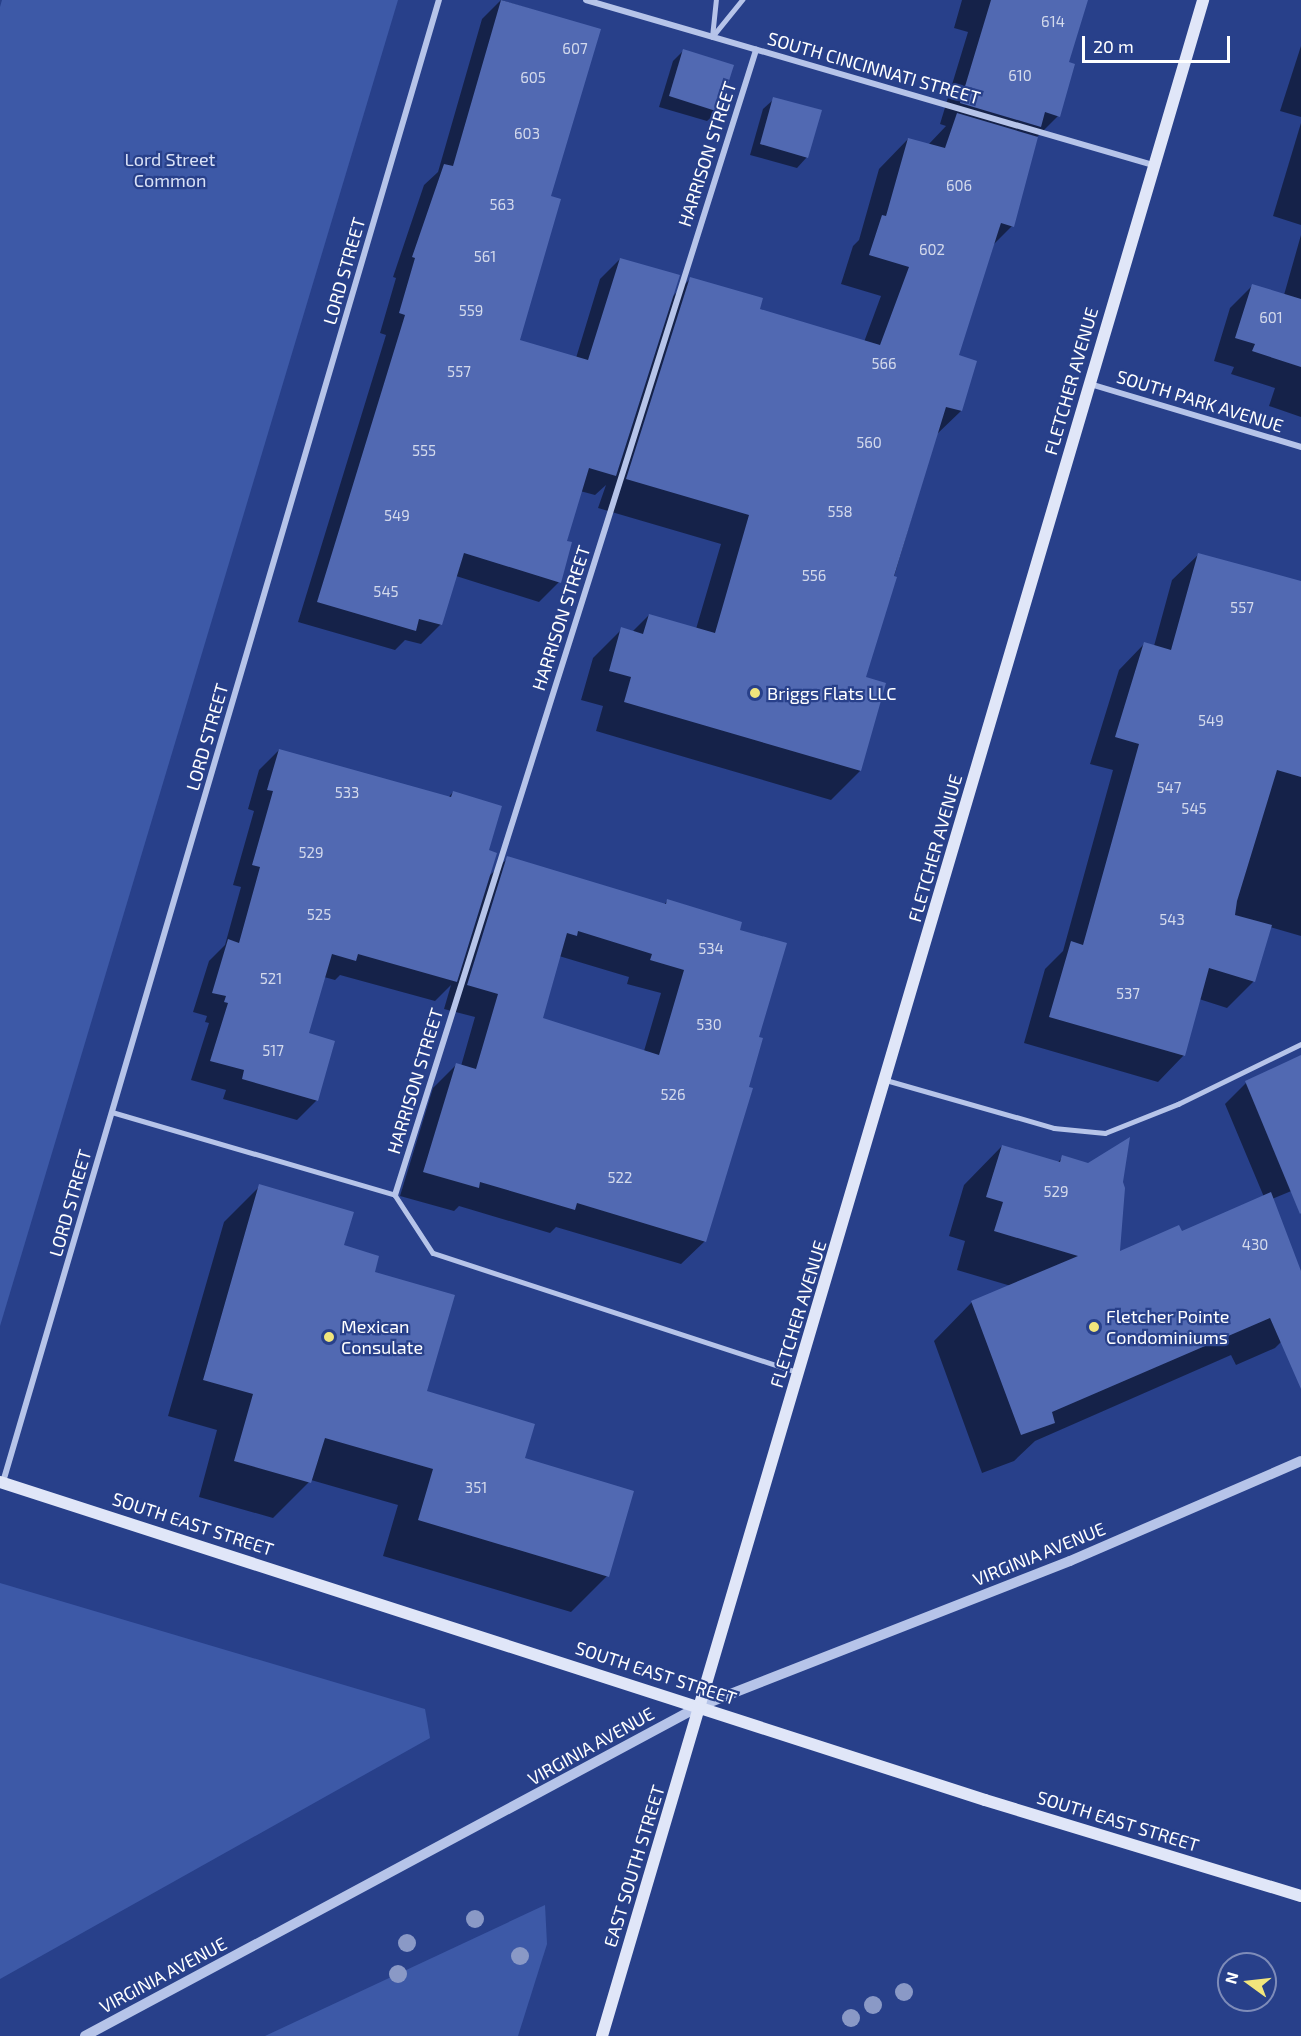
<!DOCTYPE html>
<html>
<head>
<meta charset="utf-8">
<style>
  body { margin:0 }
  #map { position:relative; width:1301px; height:2036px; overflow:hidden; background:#28408a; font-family:"Exo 2",sans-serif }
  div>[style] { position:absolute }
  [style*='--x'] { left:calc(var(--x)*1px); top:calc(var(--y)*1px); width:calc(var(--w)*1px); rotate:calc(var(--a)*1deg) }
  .green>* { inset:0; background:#3d59a7 }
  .shadow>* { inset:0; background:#0007 }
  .building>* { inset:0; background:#5169b2 }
  .service>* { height:4.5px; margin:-2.25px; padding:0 2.25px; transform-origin:2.25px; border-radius:2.25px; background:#b6c4e9 }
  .minor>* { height:6px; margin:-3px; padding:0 3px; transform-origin:3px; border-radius:3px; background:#b6c4e9 }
  .tertiary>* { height:10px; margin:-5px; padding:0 5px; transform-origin:5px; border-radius:5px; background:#b6c4e9 }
  .secondary>* { height:12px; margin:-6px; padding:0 6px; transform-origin:6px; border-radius:6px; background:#e0e6f8 }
  .trees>* { width:18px; height:18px; margin:-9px; border-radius:50%; background:#8a99c6 }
  .dots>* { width:16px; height:16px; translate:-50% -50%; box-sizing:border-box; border:3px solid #28408a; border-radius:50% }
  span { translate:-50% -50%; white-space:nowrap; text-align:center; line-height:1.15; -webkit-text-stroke:4.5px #28408a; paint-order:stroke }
  .number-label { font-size:15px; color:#d4daec }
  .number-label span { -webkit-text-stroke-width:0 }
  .street-label { font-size:18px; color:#fff }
  .park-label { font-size:18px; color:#dae2f7 }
  .poi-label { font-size:18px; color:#fff }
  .left { translate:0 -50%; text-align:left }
  .north { position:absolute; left:1217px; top:1952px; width:60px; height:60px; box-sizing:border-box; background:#28408a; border:2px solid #7e8cb9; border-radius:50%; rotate:285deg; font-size:16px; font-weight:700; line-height:24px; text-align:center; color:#fff }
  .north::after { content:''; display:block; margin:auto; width:21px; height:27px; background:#f1e57c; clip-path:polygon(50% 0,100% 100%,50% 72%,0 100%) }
  .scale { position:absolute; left:1082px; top:36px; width:148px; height:27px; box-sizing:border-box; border:3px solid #fff; border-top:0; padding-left:8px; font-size:18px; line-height:21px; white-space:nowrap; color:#fff; -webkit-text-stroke:4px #28408a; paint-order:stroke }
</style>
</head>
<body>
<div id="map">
  <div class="green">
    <div style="clip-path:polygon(2px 0,398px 0,0 1326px,0 7px)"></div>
    <div style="clip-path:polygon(0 1583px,425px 1709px,430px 1738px,0 1979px)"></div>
    <div style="clip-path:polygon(545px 1905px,547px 1944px,518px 2036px,265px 2036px)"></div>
  </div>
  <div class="shadow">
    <div style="clip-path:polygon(501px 0,599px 30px,549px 196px,518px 341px,576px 358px,600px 279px,620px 259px,670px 299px,690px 279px,758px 310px,864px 342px,881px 296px,841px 284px,853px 246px,859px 240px,879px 169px,908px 139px,928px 145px,946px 126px,940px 124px,968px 32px,954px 28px,962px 0,1086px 0,1067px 63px,1058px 116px,1037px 137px,1012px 226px,991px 247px,957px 356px,961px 411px,936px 435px,864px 678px,885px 684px,860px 771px,831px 800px,596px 731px,603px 706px,581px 700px,593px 658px,622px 629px,632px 632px,649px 615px,696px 629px,721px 544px,598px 508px,606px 485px,595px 495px,580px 491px,565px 542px,559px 582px,539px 602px,456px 576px,441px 624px,421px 644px,405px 640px,395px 650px,298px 622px,386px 335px,380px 333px,396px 278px,393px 277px,424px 185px,438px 172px,482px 19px)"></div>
    <div style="clip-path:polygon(1301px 46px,1301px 117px,1280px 111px)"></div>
    <div style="clip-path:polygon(683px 51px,718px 111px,707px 121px,659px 107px,673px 61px)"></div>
    <div style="clip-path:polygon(774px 99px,807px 157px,797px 168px,750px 155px,763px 109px)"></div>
    <div style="clip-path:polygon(1301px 123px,1301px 225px,1273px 216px)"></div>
    <div style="clip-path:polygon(1301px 235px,1301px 417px,1269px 406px,1275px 388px,1231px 374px,1234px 367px,1214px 361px,1230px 308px,1253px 285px,1284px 295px)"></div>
    <div style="clip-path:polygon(1199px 554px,1301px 583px,1301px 936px,1270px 927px,1253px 982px,1227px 1008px,1199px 999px,1184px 1055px,1158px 1082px,1024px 1043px,1045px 969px,1063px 951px,1113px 770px,1090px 764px,1119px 670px,1145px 643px,1154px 646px,1172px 580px)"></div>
    <div style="clip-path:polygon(evenodd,279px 750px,448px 798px,453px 792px,487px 851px,488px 877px,508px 858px,664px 905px,667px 901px,738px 931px,757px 1038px,705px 1241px,681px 1264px,556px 1227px,550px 1233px,459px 1206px,454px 1211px,400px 1196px,433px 1088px,456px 1065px,461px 1066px,475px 1017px,444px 1009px,451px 985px,435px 1001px,340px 975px,335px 980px,324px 977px,307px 1034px,317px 1100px,297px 1120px,223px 1099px,226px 1090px,191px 1080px,209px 1023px,205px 1022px,207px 1016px,193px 1012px,209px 961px,225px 945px,241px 887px,233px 885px,254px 811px,248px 809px,259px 770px,279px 750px,559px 956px,629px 977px,627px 984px,661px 993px,644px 1051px,541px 1019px,559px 956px)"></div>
    <div style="clip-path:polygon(1301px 1057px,1301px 1187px,1272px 1199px,1301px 1275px,1301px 1322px,1275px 1348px,1236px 1365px,1231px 1355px,1035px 1441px,1014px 1461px,982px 1473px,934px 1341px,972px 1302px,1011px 1286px,957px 1270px,965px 1241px,949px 1236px,964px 1185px,1002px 1146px,1057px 1163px,1063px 1157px,1121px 1183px,1119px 1253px,1181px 1233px,1264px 1197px,1225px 1104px,1246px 1083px)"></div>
    <div style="clip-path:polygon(260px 1186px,373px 1273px,425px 1392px,523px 1459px,607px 1576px,571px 1612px,383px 1556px,398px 1505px,311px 1480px,273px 1518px,199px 1497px,217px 1430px,168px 1416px,224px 1222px)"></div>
  </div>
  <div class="building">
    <div style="clip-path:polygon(501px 0,601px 29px,551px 196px,561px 199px,520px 340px,588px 360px,620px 258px,680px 275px,616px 476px,589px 468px,567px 541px,572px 542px,561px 583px,464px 553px,442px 625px,419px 619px,416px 631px,317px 602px,405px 315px,399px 313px,415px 258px,412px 257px,444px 164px,453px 166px)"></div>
    <div style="clip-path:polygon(991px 0,1088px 0,1069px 62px,1075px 64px,1060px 117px,1045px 112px,1041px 127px,960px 103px)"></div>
    <div style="clip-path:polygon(683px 49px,734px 65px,719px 112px,669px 96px)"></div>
    <div style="clip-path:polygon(773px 97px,822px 110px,808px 158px,760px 144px)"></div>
    <div style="clip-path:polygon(957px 113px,1038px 137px,1014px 227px,1001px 223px,999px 229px,959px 355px,977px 361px,962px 411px,946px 407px,894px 576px,897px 577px,866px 677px,886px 683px,861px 771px,624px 702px,631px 677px,609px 671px,621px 627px,643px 634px,649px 614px,715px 633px,749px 515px,626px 479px,690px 277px,763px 298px,760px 309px,880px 345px,909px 267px,869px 255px,882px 215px,886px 216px,908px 138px,945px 148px)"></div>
    <div style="clip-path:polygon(1252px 284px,1301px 299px,1301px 367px,1252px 351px,1255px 344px,1235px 338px)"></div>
    <div style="clip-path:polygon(1198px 553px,1301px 581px,1301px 777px,1277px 770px,1237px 901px,1235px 915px,1272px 925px,1255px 982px,1209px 968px,1185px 1056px,1049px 1017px,1071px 941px,1083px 945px,1139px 744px,1115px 737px,1144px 642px,1171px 650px)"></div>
    <div style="clip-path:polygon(279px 749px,451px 797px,453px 791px,502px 806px,489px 850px,497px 853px,457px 982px,358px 954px,356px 961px,332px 954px,309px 1033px,335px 1041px,318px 1101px,242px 1079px,244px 1070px,210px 1061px,228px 1003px,224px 1002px,226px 996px,212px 993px,228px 939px,239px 943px,260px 867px,252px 865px,273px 791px,267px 790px)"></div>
    <div style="clip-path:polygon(evenodd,507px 856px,666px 904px,667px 899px,742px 922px,740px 930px,787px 943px,759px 1037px,763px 1038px,749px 1087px,753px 1088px,706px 1242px,577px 1203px,575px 1210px,480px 1182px,479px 1188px,423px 1172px,456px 1063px,476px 1069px,498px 994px,467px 985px,507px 856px,578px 931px,652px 954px,650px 960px,684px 970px,659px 1055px,543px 1018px,567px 933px,577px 936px,578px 931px)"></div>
    <div style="clip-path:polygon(1301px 1055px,1301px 1213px,1300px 1214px,1245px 1081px)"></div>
    <div style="clip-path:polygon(1130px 1137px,1123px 1182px,1125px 1188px,1120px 1251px,1179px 1225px,1182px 1231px,1271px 1192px,1301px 1271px,1301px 1389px,1270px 1318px,1052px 1412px,1055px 1423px,1021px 1435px,971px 1301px,1078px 1256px,994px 1231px,1003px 1202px,986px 1197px,1002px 1145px,1060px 1162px,1062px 1155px,1088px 1163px)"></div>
    <div style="clip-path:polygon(259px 1184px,354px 1212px,344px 1245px,379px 1256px,375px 1272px,455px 1295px,427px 1391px,535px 1424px,525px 1458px,634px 1491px,609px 1577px,418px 1520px,433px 1469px,325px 1438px,311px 1483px,234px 1461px,253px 1394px,203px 1380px)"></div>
  </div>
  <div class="service">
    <div style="--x:712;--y:37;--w:48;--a:-51"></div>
    <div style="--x:712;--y:37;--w:37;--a:-84"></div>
    <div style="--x:886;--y:1080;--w:175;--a:15.9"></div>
    <div style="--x:1054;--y:1128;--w:51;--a:5.6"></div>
    <div style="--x:1105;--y:1133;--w:79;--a:-21.7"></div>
    <div style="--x:1178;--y:1104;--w:137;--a:-26"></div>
    <div style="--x:112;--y:1112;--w:295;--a:16.3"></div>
    <div style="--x:395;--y:1195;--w:69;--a:56.8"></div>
    <div style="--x:433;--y:1253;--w:383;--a:18.1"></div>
  </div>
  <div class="minor">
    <div style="--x:586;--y:0;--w:591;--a:16.23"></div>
    <div style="--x:1090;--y:384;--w:220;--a:16.6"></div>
    <div style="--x:395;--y:1195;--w:1201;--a:-72.5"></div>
    <div style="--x:3;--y:1482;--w:1545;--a:-73.61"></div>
  </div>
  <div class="tertiary">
    <div style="--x:85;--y:2036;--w:698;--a:-28.22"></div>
    <div style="--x:700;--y:1706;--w:397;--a:-21.4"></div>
    <div style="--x:1070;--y:1561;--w:252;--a:-23.4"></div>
  </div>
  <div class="secondary">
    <div style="--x:0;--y:1482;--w:1035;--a:17.89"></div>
    <div style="--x:985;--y:1800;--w:330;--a:16.9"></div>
    <div style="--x:602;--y:2036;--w:2123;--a:-73.55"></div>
  </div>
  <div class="trees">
    <div style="left:475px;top:1919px"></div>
    <div style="left:407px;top:1943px"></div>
    <div style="left:520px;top:1956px"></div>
    <div style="left:398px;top:1974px"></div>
    <div style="left:904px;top:1992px"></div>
    <div style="left:873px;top:2005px"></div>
    <div style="left:851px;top:2018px"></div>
  </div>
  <div class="dots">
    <div style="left:755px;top:693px;background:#f1e57c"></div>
    <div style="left:1094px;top:1327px;background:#f1e57c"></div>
    <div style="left:329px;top:1337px;background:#f1e57c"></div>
  </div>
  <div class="number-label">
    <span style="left:1053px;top:22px">614</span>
    <span style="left:575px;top:49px">607</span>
    <span style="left:1020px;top:76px">610</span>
    <span style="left:533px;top:78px">605</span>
    <span style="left:527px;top:134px">603</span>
    <span style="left:959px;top:186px">606</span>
    <span style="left:502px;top:205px">563</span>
    <span style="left:932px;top:250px">602</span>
    <span style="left:485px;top:257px">561</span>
    <span style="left:471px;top:311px">559</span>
    <span style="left:1271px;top:318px">601</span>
    <span style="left:884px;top:364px">566</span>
    <span style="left:459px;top:372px">557</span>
    <span style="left:869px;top:443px">560</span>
    <span style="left:424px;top:451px">555</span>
    <span style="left:840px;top:512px">558</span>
    <span style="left:397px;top:516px">549</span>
    <span style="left:814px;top:576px">556</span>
    <span style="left:386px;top:592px">545</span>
    <span style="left:1242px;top:608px">557</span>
    <span style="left:1211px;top:721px">549</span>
    <span style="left:1169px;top:788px">547</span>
    <span style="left:347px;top:793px">533</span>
    <span style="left:1194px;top:809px">545</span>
    <span style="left:311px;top:853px">529</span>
    <span style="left:319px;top:915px">525</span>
    <span style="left:1172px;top:920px">543</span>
    <span style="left:711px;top:949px">534</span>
    <span style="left:271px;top:979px">521</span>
    <span style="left:1128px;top:994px">537</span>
    <span style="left:709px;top:1025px">530</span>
    <span style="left:273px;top:1051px">517</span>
    <span style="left:673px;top:1095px">526</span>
    <span style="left:620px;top:1178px">522</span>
    <span style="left:1056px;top:1192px">529</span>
    <span style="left:1255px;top:1245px">430</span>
    <span style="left:476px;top:1488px">351</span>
  </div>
  <div class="street-label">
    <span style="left:874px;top:68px;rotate:16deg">SOUTH CINCINNATI STREET</span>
    <span style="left:707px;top:154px;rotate:-72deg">HARRISON STREET</span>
    <span style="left:344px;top:271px;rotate:-74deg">LORD STREET</span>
    <span style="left:1071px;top:381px;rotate:-74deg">FLETCHER AVENUE</span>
    <span style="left:1200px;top:401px;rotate:17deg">SOUTH PARK AVENUE</span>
    <span style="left:561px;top:618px;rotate:-72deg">HARRISON STREET</span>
    <span style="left:207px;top:737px;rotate:-74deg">LORD STREET</span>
    <span style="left:935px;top:848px;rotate:-74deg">FLETCHER AVENUE</span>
    <span style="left:415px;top:1081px;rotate:-73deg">HARRISON STREET</span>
    <span style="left:70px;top:1203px;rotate:-74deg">LORD STREET</span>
    <span style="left:798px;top:1314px;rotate:-73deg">FLETCHER AVENUE</span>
    <span style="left:193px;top:1524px;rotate:18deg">SOUTH EAST STREET</span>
    <span style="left:1039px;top:1554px;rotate:-22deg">VIRGINIA AVENUE</span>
    <span style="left:656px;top:1673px;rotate:18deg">SOUTH EAST STREET</span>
    <span style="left:591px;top:1746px;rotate:-29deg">VIRGINIA AVENUE</span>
    <span style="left:1118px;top:1821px;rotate:17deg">SOUTH EAST STREET</span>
    <span style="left:634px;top:1866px;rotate:-73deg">EAST SOUTH STREET</span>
    <span style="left:163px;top:1975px;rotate:-28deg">VIRGINIA AVENUE</span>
  </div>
  <div class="park-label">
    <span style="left:170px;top:170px">Lord Street<br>Common</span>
  </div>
  <div class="poi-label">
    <span class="left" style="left:767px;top:693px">Briggs Flats LLC</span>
    <span class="left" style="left:1106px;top:1327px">Fletcher Pointe<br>Condominiums</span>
    <span class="left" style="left:341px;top:1337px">Mexican<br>Consulate</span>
  </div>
  <div class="north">N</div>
  <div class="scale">20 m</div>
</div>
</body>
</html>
